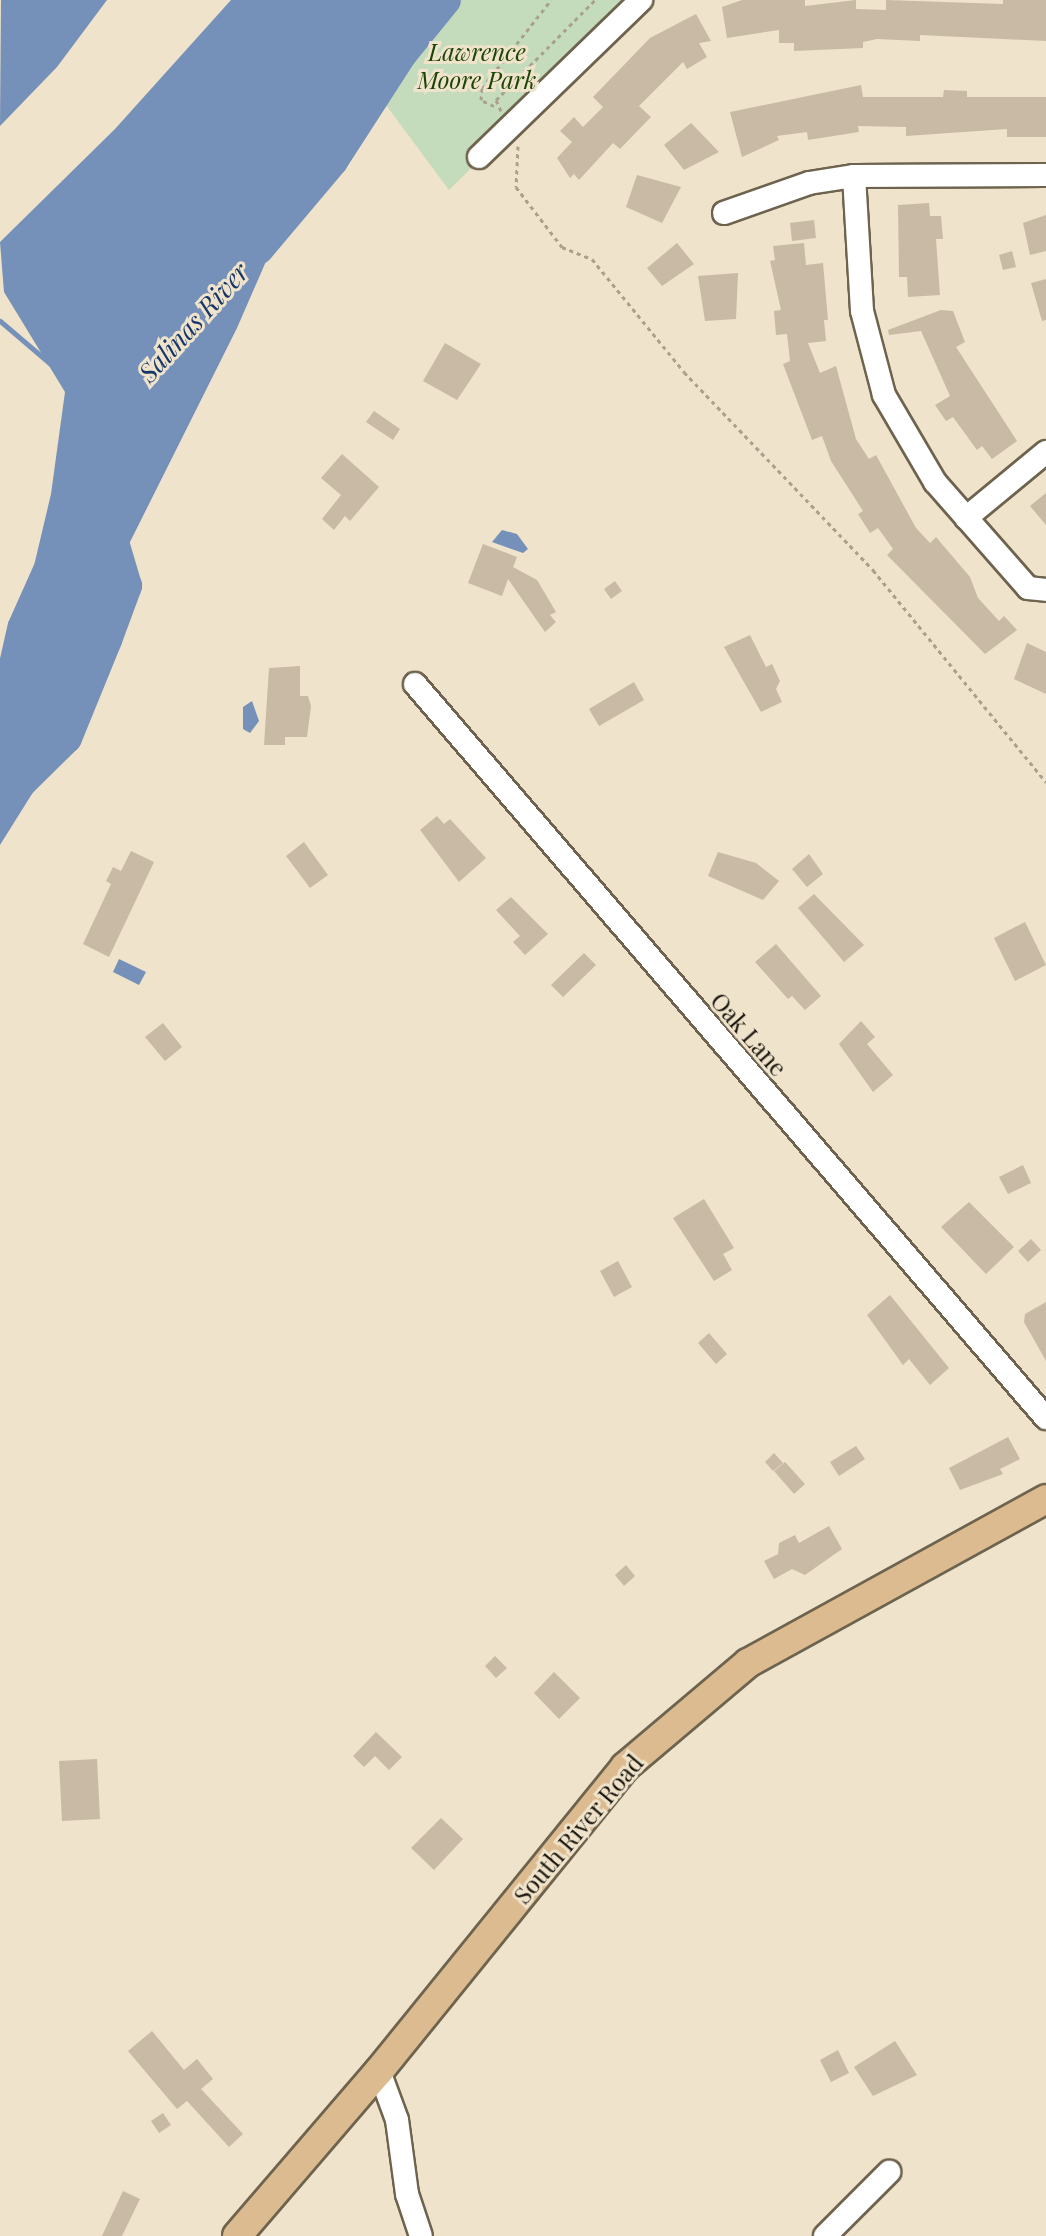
<!DOCTYPE html>
<html>
<head>
<meta charset="utf-8">
<style>
  body { margin:0 }
  #map { position:relative; width:1046px; height:2236px; overflow:hidden; background:#efe3cb; font-family:"Playfair Display",serif }
  div>[style] { position:absolute }
  [style*='--x'] { left:calc(var(--x)*1px); top:calc(var(--y)*1px); width:calc(var(--w)*1px); rotate:calc(var(--a)*1deg) }
  .green>* { inset:0; background:#c4dbbc }
  .water>* { inset:0; background:#7590b9 }
  .stream>* { height:5px; margin:-2.5px; padding:0 2.5px; transform-origin:2.5px; border-radius:2.5px; background:#7590b9 }
  .river>* { height:30px; margin:-15px; padding:0 15px; transform-origin:15px; border-radius:15px; background:#7590b9 }
  .building>* { inset:0; background:#c8baa4 }
  .path>* { height:3px; margin-top:-1.5px; transform-origin:0; background:repeating-linear-gradient(90deg,#a9a08d 0 4px,transparent 0 8px) }
  .roads { filter:drop-shadow(2px 0 #6d634e) drop-shadow(-2px 0 #6d634e) drop-shadow(0 2px #6d634e) drop-shadow(0 -2px #6d634e) }
  .minor>* { height:22px; margin:-11px; padding:0 11px; transform-origin:11px; border-radius:11px; background:#fff }
  .major>* { height:28px; margin:-14px; padding:0 14px; transform-origin:14px; border-radius:14px; background:#dcbb90 }
  span { translate:-50% -50%; white-space:nowrap; text-align:center; line-height:1.15; -webkit-text-stroke:6px #efe3cb; paint-order:stroke }
  .park-label { font-size:24px; color:#1a4405; font-style:italic }
  .street-label { font-size:24px; color:#17130b }
  .water-label { font-size:26px; color:#15366a; font-style:italic }
</style>
</head>
<body>
<div id="map">
  <div class="green">
    <div style="clip-path:polygon(446px 0,641px 0,449px 190px,377px 93px)"></div>
  </div>
  <div class="water">
    <div style="clip-path:polygon(1px 0,107px 0,57px 67px,0 126px)"></div>
    <div style="clip-path:polygon(231px 0,446px 0,403px 53px,333px 161px,284px 220px,237px 328px,122px 558px,127px 586px,67px 738px,0 845px,0 667px,10px 623px,33px 570px,51px 494px,65px 392px,4px 292px,0 242px,115px 129px)"></div>
    <div style="clip-path:polygon(502px 530px,517px 534px,528px 549px,523px 553px,492px 542px)"></div>
    <div style="clip-path:polygon(252px 701px,259px 721px,250px 733px,243px 729px,243px 707px)"></div>
    <div style="clip-path:polygon(119px 959px,146px 972px,139px 985px,113px 972px)"></div>
  </div>
  <div class="stream">
    <div style="--x:0;--y:321;--w:71;--a:40.4"></div>
    <div style="--x:0;--y:667;--w:45;--a:-77.2"></div>
    <div style="--x:10;--y:623;--w:64;--a:-65.9"></div>
  </div>
  <div class="river">
    <div style="--x:259;--y:249;--w:115;--a:-49.9"></div>
    <div style="--x:333;--y:161;--w:129;--a:-57.1"></div>
    <div style="--x:403;--y:53;--w:68;--a:-50.9"></div>
    <div style="--x:0;--y:804;--w:94;--a:-44.6"></div>
    <div style="--x:67;--y:738;--w:106;--a:-67.8"></div>
    <div style="--x:107;--y:640;--w:58;--a:-69.7"></div>
    <div style="--x:127;--y:586;--w:56;--a:-106.5"></div>
  </div>
  <div class="building">
    <div style="clip-path:polygon(742px 0,805px 0,805px 6px,856px 0,856px 9px,886px 10px,886px 0,1003px 4px,1003px 0,1046px 0,1046px 41px,920px 35px,920px 41px,877px 39px,863px 42px,863px 48px,794px 51px,794px 43px,779px 43px,779px 30px,727px 38px,722px 7px)"></div>
    <div style="clip-path:polygon(696px 14px,711px 41px,699px 43px,707px 57px,687px 69px,683px 62px,639px 106px,651px 117px,620px 149px,613px 143px,579px 180px,574px 174px,570px 178px,557px 158px,572px 142px,560px 131px,574px 117px,583px 127px,603px 107px,593px 97px,650px 38px)"></div>
    <div style="clip-path:polygon(861px 85px,863px 97px,943px 97px,944px 90px,967px 91px,967px 97px,1046px 97px,1046px 137px,1007px 137px,1007px 129px,906px 136px,906px 127px,858px 126px,859px 132px,808px 140px,807px 132px,777px 136px,779px 140px,742px 157px,730px 112px)"></div>
    <div style="clip-path:polygon(691px 123px,719px 152px,684px 170px,664px 145px)"></div>
    <div style="clip-path:polygon(637px 175px,681px 187px,662px 223px,626px 207px)"></div>
    <div style="clip-path:polygon(929px 203px,930px 216px,941px 216px,943px 239px,936px 239px,940px 295px,908px 297px,907px 277px,899px 277px,898px 205px)"></div>
    <div style="clip-path:polygon(1046px 215px,1046px 251px,1030px 255px,1023px 223px)"></div>
    <div style="clip-path:polygon(814px 220px,816px 238px,792px 241px,790px 223px)"></div>
    <div style="clip-path:polygon(677px 243px,694px 264px,662px 286px,647px 268px)"></div>
    <div style="clip-path:polygon(804px 243px,806px 265px,823px 263px,828px 320px,824px 320px,826px 341px,808px 343px,820px 373px,836px 366px,856px 439px,869px 459px,876px 455px,916px 528px,930px 543px,936px 537px,970px 577px,978px 598px,999px 621px,1004px 616px,1017px 630px,985px 654px,887px 555px,893px 549px,878px 528px,870px 533px,858px 514px,863px 511px,831px 461px,822px 436px,812px 440px,783px 364px,790px 361px,787px 334px,776px 335px,774px 311px,781px 310px,770px 261px,775px 260px,773px 246px)"></div>
    <div style="clip-path:polygon(1012px 251px,1016px 267px,1003px 270px,999px 255px)"></div>
    <div style="clip-path:polygon(738px 273px,736px 319px,705px 321px,698px 276px)"></div>
    <div style="clip-path:polygon(1046px 279px,1046px 320px,1042px 321px,1031px 283px)"></div>
    <div style="clip-path:polygon(941px 310px,953px 311px,965px 342px,956px 347px,1017px 441px,992px 459px,982px 446px,977px 450px,953px 417px,946px 421px,935px 405px,950px 396px,921px 331px,889px 335px,888px 330px)"></div>
    <div style="clip-path:polygon(445px 343px,481px 364px,457px 400px,423px 381px)"></div>
    <div style="clip-path:polygon(374px 411px,400px 429px,393px 440px,366px 422px)"></div>
    <div style="clip-path:polygon(342px 454px,379px 487px,350px 521px,345px 516px,334px 530px,322px 519px,341px 495px,321px 478px)"></div>
    <div style="clip-path:polygon(1046px 493px,1046px 525px,1030px 506px)"></div>
    <div style="clip-path:polygon(483px 544px,517px 557px,513px 567px,537px 580px,556px 612px,550px 615px,556px 622px,545px 632px,508px 579px,502px 596px,468px 583px)"></div>
    <div style="clip-path:polygon(615px 581px,622px 591px,611px 599px,604px 589px)"></div>
    <div style="clip-path:polygon(750px 635px,766px 667px,772px 664px,780px 681px,776px 689px,782px 702px,761px 712px,724px 647px)"></div>
    <div style="clip-path:polygon(1027px 643px,1046px 652px,1046px 694px,1014px 679px)"></div>
    <div style="clip-path:polygon(300px 666px,300px 696px,308px 696px,311px 706px,307px 737px,285px 737px,285px 745px,264px 745px,269px 668px)"></div>
    <div style="clip-path:polygon(634px 682px,644px 700px,599px 726px,589px 709px)"></div>
    <div style="clip-path:polygon(437px 816px,444px 824px,450px 819px,486px 858px,459px 882px,420px 830px)"></div>
    <div style="clip-path:polygon(304px 842px,328px 875px,310px 888px,286px 856px)"></div>
    <div style="clip-path:polygon(131px 851px,154px 862px,109px 957px,83px 944px,111px 884px,106px 881px,113px 867px,121px 871px)"></div>
    <div style="clip-path:polygon(718px 852px,756px 863px,779px 881px,763px 900px,708px 876px)"></div>
    <div style="clip-path:polygon(809px 854px,823px 874px,807px 887px,792px 869px)"></div>
    <div style="clip-path:polygon(814px 894px,864px 945px,844px 962px,798px 908px)"></div>
    <div style="clip-path:polygon(511px 897px,548px 934px,525px 955px,513px 942px,520px 936px,496px 910px)"></div>
    <div style="clip-path:polygon(1025px 922px,1046px 965px,1015px 981px,994px 938px)"></div>
    <div style="clip-path:polygon(776px 944px,821px 996px,805px 1010px,792px 996px,788px 999px,755px 962px)"></div>
    <div style="clip-path:polygon(584px 953px,596px 965px,563px 997px,551px 985px)"></div>
    <div style="clip-path:polygon(861px 1021px,875px 1037px,867px 1044px,893px 1075px,873px 1092px,839px 1044px)"></div>
    <div style="clip-path:polygon(163px 1023px,182px 1047px,165px 1061px,145px 1037px)"></div>
    <div style="clip-path:polygon(1023px 1165px,1031px 1183px,1008px 1194px,999px 1177px)"></div>
    <div style="clip-path:polygon(704px 1199px,734px 1248px,723px 1254px,732px 1270px,714px 1281px,673px 1218px)"></div>
    <div style="clip-path:polygon(969px 1202px,1014px 1247px,986px 1274px,941px 1227px)"></div>
    <div style="clip-path:polygon(1031px 1239px,1041px 1250px,1028px 1262px,1018px 1251px)"></div>
    <div style="clip-path:polygon(618px 1261px,632px 1287px,614px 1297px,600px 1271px)"></div>
    <div style="clip-path:polygon(890px 1295px,949px 1368px,930px 1385px,909px 1359px,903px 1365px,867px 1315px)"></div>
    <div style="clip-path:polygon(1046px 1302px,1046px 1361px,1024px 1322px,1025px 1314px)"></div>
    <div style="clip-path:polygon(709px 1333px,727px 1354px,716px 1364px,698px 1343px)"></div>
    <div style="clip-path:polygon(1008px 1437px,1020px 1459px,1000px 1469px,1003px 1474px,960px 1490px,949px 1468px)"></div>
    <div style="clip-path:polygon(856px 1446px,865px 1459px,839px 1476px,830px 1462px)"></div>
    <div style="clip-path:polygon(774px 1453px,783px 1463px,773px 1471px,765px 1462px)"></div>
    <div style="clip-path:polygon(785px 1462px,805px 1484px,794px 1494px,774px 1471px)"></div>
    <div style="clip-path:polygon(829px 1526px,842px 1549px,805px 1575px,792px 1569px,774px 1579px,764px 1561px,778px 1554px,779px 1543px,795px 1535px,799px 1543px)"></div>
    <div style="clip-path:polygon(626px 1565px,635px 1576px,624px 1586px,615px 1575px)"></div>
    <div style="clip-path:polygon(495px 1656px,507px 1668px,496px 1678px,485px 1666px)"></div>
    <div style="clip-path:polygon(554px 1672px,580px 1698px,559px 1719px,534px 1693px)"></div>
    <div style="clip-path:polygon(376px 1732px,402px 1757px,389px 1770px,375px 1756px,364px 1767px,353px 1756px)"></div>
    <div style="clip-path:polygon(97px 1759px,100px 1819px,62px 1821px,59px 1761px)"></div>
    <div style="clip-path:polygon(441px 1818px,463px 1839px,434px 1870px,411px 1848px)"></div>
    <div style="clip-path:polygon(152px 2031px,184px 2070px,197px 2059px,213px 2079px,201px 2089px,243px 2134px,229px 2147px,187px 2101px,177px 2109px,128px 2051px)"></div>
    <div style="clip-path:polygon(895px 2041px,917px 2075px,873px 2096px,854px 2067px)"></div>
    <div style="clip-path:polygon(838px 2050px,849px 2073px,831px 2082px,820px 2060px)"></div>
    <div style="clip-path:polygon(163px 2113px,171px 2125px,159px 2133px,151px 2121px)"></div>
    <div style="clip-path:polygon(123px 2191px,140px 2199px,122px 2236px,102px 2236px)"></div>
  </div>
  <div class="path">
    <div style="--x:494;--y:106;--w:14;--a:-155"></div>
    <div style="--x:481;--y:100;--w:12;--a:-85"></div>
    <div style="--x:482;--y:88;--w:112;--a:-51.9"></div>
    <div style="--x:501;--y:111;--w:12;--a:-114"></div>
    <div style="--x:496;--y:100;--w:141;--a:-45.3"></div>
    <div style="--x:518;--y:146;--w:41;--a:92.8"></div>
    <div style="--x:516;--y:187;--w:76;--a:52.5"></div>
    <div style="--x:562;--y:247;--w:32;--a:22"></div>
    <div style="--x:592;--y:259;--w:146;--a:50.8"></div>
    <div style="--x:684;--y:372;--w:274;--a:46.3"></div>
    <div style="--x:873;--y:570;--w:274;--a:50.8"></div>
  </div>
  <div class="roads">
    <div class="minor">
      <div style="--x:479;--y:157;--w:226;--a:-44.1"></div>
      <div style="--x:854;--y:176;--w:135;--a:86.6"></div>
      <div style="--x:862;--y:311;--w:87;--a:75.3"></div>
      <div style="--x:884;--y:395;--w:101;--a:59.6"></div>
      <div style="--x:935;--y:482;--w:141;--a:48.7"></div>
      <div style="--x:1028;--y:588;--w:18;--a:6"></div>
      <div style="--x:724;--y:213;--w:90;--a:-19.4"></div>
      <div style="--x:809;--y:183;--w:46;--a:-8.8"></div>
      <div style="--x:854;--y:176;--w:192;--a:-0.3"></div>
      <div style="--x:966;--y:518;--w:104;--a:-39.5"></div>
      <div style="--x:415;--y:684;--w:968;--a:49.32"></div>
      <div style="--x:379;--y:2071;--w:52;--a:69.8"></div>
      <div style="--x:397;--y:2120;--w:75;--a:82.3"></div>
      <div style="--x:407;--y:2194;--w:44;--a:71.6"></div>
      <div style="--x:825;--y:2236;--w:91;--a:-45"></div>
    </div>
    <div class="major">
      <div style="--x:237;--y:2236;--w:218;--a:-49.3"></div>
      <div style="--x:379;--y:2071;--w:391;--a:-51"></div>
      <div style="--x:625;--y:1767;--w:161;--a:-40.2"></div>
      <div style="--x:748;--y:1663;--w:340;--a:-28.8"></div>
    </div>
  </div>
  <div class="park-label">
    <span style="left:477px;top:66px">Lawrence<br>Moore Park</span>
  </div>
  <div class="street-label">
    <span style="left:749px;top:1034px;rotate:49deg">Oak Lane</span>
    <span style="left:578px;top:1829px;rotate:-50deg">South River Road</span>
  </div>
  <div class="water-label">
    <span style="left:193px;top:322px;rotate:-48deg">Salinas River</span>
  </div>
</div>
</body>
</html>
